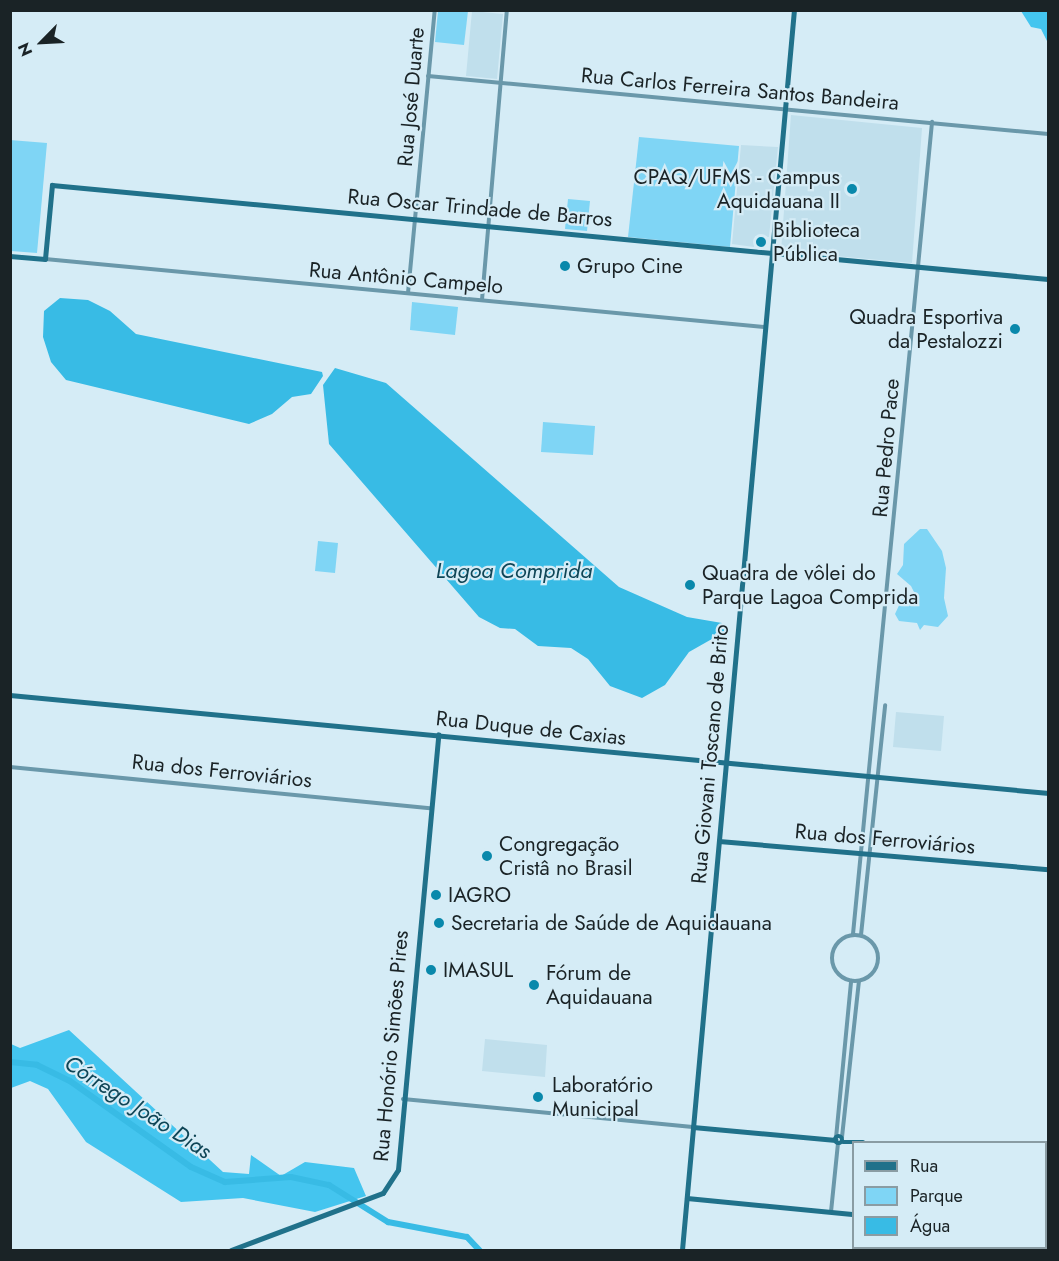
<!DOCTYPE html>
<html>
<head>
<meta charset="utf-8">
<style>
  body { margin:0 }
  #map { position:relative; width:1059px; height:1261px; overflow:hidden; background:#d5ecf6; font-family:Jost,sans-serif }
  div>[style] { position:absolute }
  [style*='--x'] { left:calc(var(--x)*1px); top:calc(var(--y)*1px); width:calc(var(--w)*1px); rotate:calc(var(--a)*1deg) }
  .built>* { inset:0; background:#c0dfec }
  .green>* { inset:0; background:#7fd5f5 }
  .forest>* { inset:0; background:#44c5ef }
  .water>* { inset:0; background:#38bbe5 }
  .river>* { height:6px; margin:-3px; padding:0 3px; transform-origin:3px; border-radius:3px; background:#38bbe5 }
  .tertiary>* { height:4px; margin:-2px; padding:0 2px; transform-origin:2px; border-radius:2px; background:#6a98aa }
  .tertiary>.ring { margin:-2px; padding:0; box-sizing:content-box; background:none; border:4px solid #6a98aa; border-radius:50% }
  .secondary>* { height:4.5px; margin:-2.25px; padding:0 2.25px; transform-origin:2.25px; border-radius:2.25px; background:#20718a }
  .secondary>.ring { margin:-2.25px; padding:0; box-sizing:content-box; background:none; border:4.5px solid #20718a; border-radius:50% }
  .dots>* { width:16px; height:16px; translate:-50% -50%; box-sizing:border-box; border:3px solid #d5ecf6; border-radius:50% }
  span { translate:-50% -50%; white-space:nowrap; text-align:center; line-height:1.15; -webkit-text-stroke:4.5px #d5ecf6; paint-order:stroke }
  .street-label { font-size:21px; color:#1a2326 }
  .poi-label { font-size:21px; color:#1a2326 }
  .right { translate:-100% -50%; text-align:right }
  .left { translate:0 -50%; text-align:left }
  .water-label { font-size:22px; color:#0e4556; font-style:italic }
  .frame { position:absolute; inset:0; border:12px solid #1a2326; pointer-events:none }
  .legend { position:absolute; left:852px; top:1141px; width:195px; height:108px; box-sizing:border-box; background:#d5ecf6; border:2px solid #8a9ca3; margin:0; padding:8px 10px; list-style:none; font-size:18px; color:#1a2326 }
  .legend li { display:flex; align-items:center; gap:12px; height:30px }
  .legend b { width:30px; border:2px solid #8a9ca3 }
  .north { position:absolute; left:12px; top:12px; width:60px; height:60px; -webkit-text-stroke:4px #d5ecf6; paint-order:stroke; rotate:246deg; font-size:16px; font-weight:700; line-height:24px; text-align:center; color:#1a2326 }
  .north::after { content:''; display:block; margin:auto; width:21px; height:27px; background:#1a2326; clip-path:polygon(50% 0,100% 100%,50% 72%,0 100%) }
</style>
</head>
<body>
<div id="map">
  <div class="built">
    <div style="clip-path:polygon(472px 11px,503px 14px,497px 79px,466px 76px)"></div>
    <div style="clip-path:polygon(791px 115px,922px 128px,912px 263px,781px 251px)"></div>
    <div style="clip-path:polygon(741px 145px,778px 147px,769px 237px,755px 236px,754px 247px,732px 244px)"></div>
    <div style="clip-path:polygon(896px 712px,944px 716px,941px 751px,893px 747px)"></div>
    <div style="clip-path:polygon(485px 1039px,547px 1045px,545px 1077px,482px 1071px)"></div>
  </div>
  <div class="green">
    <div style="clip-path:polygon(438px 11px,468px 11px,464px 45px,435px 42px)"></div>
    <div style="clip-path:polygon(639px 137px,739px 146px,730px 247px,628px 237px)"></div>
    <div style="clip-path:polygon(10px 140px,47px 143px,37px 253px,11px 251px)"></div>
    <div style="clip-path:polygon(568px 199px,590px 201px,587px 231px,565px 229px)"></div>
    <div style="clip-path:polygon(412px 302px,458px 307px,455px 335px,410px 330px)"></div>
    <div style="clip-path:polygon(543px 422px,595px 426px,593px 455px,541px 452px)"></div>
    <div style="clip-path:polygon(920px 529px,927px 529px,942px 551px,946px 568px,944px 598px,948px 616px,938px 627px,924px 625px,920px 630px,917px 623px,899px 621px,895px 614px,902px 599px,908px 602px,916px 596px,911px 586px,897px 574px,903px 565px,904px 544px)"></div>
    <div style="clip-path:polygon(318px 541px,338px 543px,335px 573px,315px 571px)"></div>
  </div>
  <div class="forest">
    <div style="clip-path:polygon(1021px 11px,1048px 11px,1048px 43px,1041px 29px,1031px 27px)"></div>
    <div style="clip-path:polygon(69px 1030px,223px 1172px,249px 1174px,251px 1155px,281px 1176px,305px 1162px,354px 1168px,366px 1196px,315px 1212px,243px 1198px,181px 1202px,86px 1142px,48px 1089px,30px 1081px,11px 1088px,11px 1044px,20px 1048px)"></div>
  </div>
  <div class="water">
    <div style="clip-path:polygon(60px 298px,88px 300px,110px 311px,136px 334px,322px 372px,323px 376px,311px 394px,292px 397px,272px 414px,249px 424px,66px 380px,51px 362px,43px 337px,44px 311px)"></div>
    <div style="clip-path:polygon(335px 368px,386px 383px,619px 587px,687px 617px,722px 623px,726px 631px,689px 652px,665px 685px,642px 698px,610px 686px,588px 659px,571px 648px,538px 646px,515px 629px,500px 628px,479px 617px,329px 444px,323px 385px)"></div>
  </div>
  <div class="river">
    <div style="--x:10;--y:1062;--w:27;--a:6"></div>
    <div style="--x:37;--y:1065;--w:37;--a:26"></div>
    <div style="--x:70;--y:1081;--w:148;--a:35.4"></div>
    <div style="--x:191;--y:1167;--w:37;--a:24"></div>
    <div style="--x:225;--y:1182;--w:66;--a:-4.3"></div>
    <div style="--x:291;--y:1177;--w:39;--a:12"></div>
    <div style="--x:329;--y:1185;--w:70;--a:32.1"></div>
    <div style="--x:388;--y:1222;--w:80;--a:10.8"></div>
    <div style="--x:467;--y:1237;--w:18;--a:47"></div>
  </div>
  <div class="tertiary">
    <div style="--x:428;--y:76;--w:623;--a:5.34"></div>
    <div style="--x:45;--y:259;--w:723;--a:5.4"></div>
    <div style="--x:408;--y:293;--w:284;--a:-84.6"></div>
    <div style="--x:482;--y:300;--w:291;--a:-85.1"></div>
    <div style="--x:10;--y:767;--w:422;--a:5.6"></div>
    <div style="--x:853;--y:934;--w:816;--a:-84.44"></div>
    <div class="ring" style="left:832px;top:935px;width:42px;height:42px"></div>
    <div style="--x:861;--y:935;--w:231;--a:-84"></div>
    <div style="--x:403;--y:1099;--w:291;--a:5.5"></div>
    <div style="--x:842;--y:1137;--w:157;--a:-83.8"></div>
    <div style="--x:836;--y:1138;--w:158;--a:-84.5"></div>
    <div style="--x:831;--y:1212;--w:69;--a:-84.2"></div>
  </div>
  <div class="secondary">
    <div style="--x:10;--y:256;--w:35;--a:5"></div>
    <div style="--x:45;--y:259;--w:74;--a:-84.6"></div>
    <div style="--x:52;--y:185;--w:1000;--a:5.39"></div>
    <div style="--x:10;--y:695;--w:1043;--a:5.39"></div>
    <div style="--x:719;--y:841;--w:330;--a:4.9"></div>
    <div style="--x:693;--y:1127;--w:143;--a:5.2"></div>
    <div class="ring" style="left:835px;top:1136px;width:3.5px;height:3.5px"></div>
    <div style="--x:843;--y:1142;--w:20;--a:0"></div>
    <div style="--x:1046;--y:1160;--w:2;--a:0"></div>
    <div style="--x:687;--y:1198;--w:168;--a:5.5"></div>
    <div style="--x:1046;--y:1232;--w:2;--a:27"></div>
    <div style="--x:231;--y:1250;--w:162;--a:-20.6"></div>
    <div style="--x:383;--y:1193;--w:27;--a:-57"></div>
    <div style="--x:398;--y:1170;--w:437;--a:-84.7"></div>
    <div style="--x:682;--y:1250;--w:1245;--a:-84.84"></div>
  </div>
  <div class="dots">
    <div style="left:852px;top:189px;background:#0988ab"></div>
    <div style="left:761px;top:242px;background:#0988ab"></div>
    <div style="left:565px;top:266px;background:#0988ab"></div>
    <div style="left:1015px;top:329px;background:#0988ab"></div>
    <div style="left:690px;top:585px;background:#0988ab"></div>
    <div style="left:487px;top:856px;background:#0988ab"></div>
    <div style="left:436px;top:895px;background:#0988ab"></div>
    <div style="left:439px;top:923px;background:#0988ab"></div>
    <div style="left:431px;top:970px;background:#0988ab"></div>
    <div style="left:534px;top:985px;background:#0988ab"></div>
    <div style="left:538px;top:1097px;background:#0988ab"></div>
  </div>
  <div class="street-label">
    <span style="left:740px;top:89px;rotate:5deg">Rua Carlos Ferreira Santos Bandeira</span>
    <span style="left:411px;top:97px;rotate:-85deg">Rua José Duarte</span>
    <span style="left:480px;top:208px;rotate:5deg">Rua Oscar Trindade de Barros</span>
    <span style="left:406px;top:278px;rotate:5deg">Rua Antônio Campelo</span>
    <span style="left:886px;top:448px;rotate:-85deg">Rua Pedro Pace</span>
    <span style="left:531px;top:728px;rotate:6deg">Rua Duque de Caxias</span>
    <span style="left:710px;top:754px;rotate:-85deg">Rua Giovani Toscano de Brito</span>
    <span style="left:222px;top:771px;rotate:6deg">Rua dos Ferroviários</span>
    <span style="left:885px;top:839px;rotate:5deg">Rua dos Ferroviários</span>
    <span style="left:391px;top:1046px;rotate:-85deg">Rua Honório Simões Pires</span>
  </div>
  <div class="poi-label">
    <span class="right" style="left:840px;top:189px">CPAQ/UFMS - Campus<br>Aquidauana II</span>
    <span class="left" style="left:773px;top:242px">Biblioteca<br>Pública</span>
    <span class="left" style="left:577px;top:266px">Grupo Cine</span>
    <span class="right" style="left:1003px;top:329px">Quadra Esportiva<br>da Pestalozzi</span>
    <span class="left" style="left:702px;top:585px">Quadra de vôlei do<br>Parque Lagoa Comprida</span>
    <span class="left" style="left:499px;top:856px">Congregação<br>Cristâ no Brasil</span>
    <span class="left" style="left:448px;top:895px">IAGRO</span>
    <span class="left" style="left:451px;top:923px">Secretaria de Saúde de Aquidauana</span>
    <span class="left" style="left:443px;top:970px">IMASUL</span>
    <span class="left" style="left:546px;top:985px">Fórum de<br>Aquidauana</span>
    <span class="left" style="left:552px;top:1097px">Laboratório<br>Municipal</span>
  </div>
  <div class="water-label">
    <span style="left:514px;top:571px">Lagoa Comprida</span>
    <span style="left:138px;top:1107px;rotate:33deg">Córrego João Dias</span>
  </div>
  <div class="frame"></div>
  <ul class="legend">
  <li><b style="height:8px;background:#20718a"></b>Rua</li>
  <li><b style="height:16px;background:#7fd5f5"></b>Parque</li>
  <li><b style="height:16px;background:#38bbe5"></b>Água</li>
  </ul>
  <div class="north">N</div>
</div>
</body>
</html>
